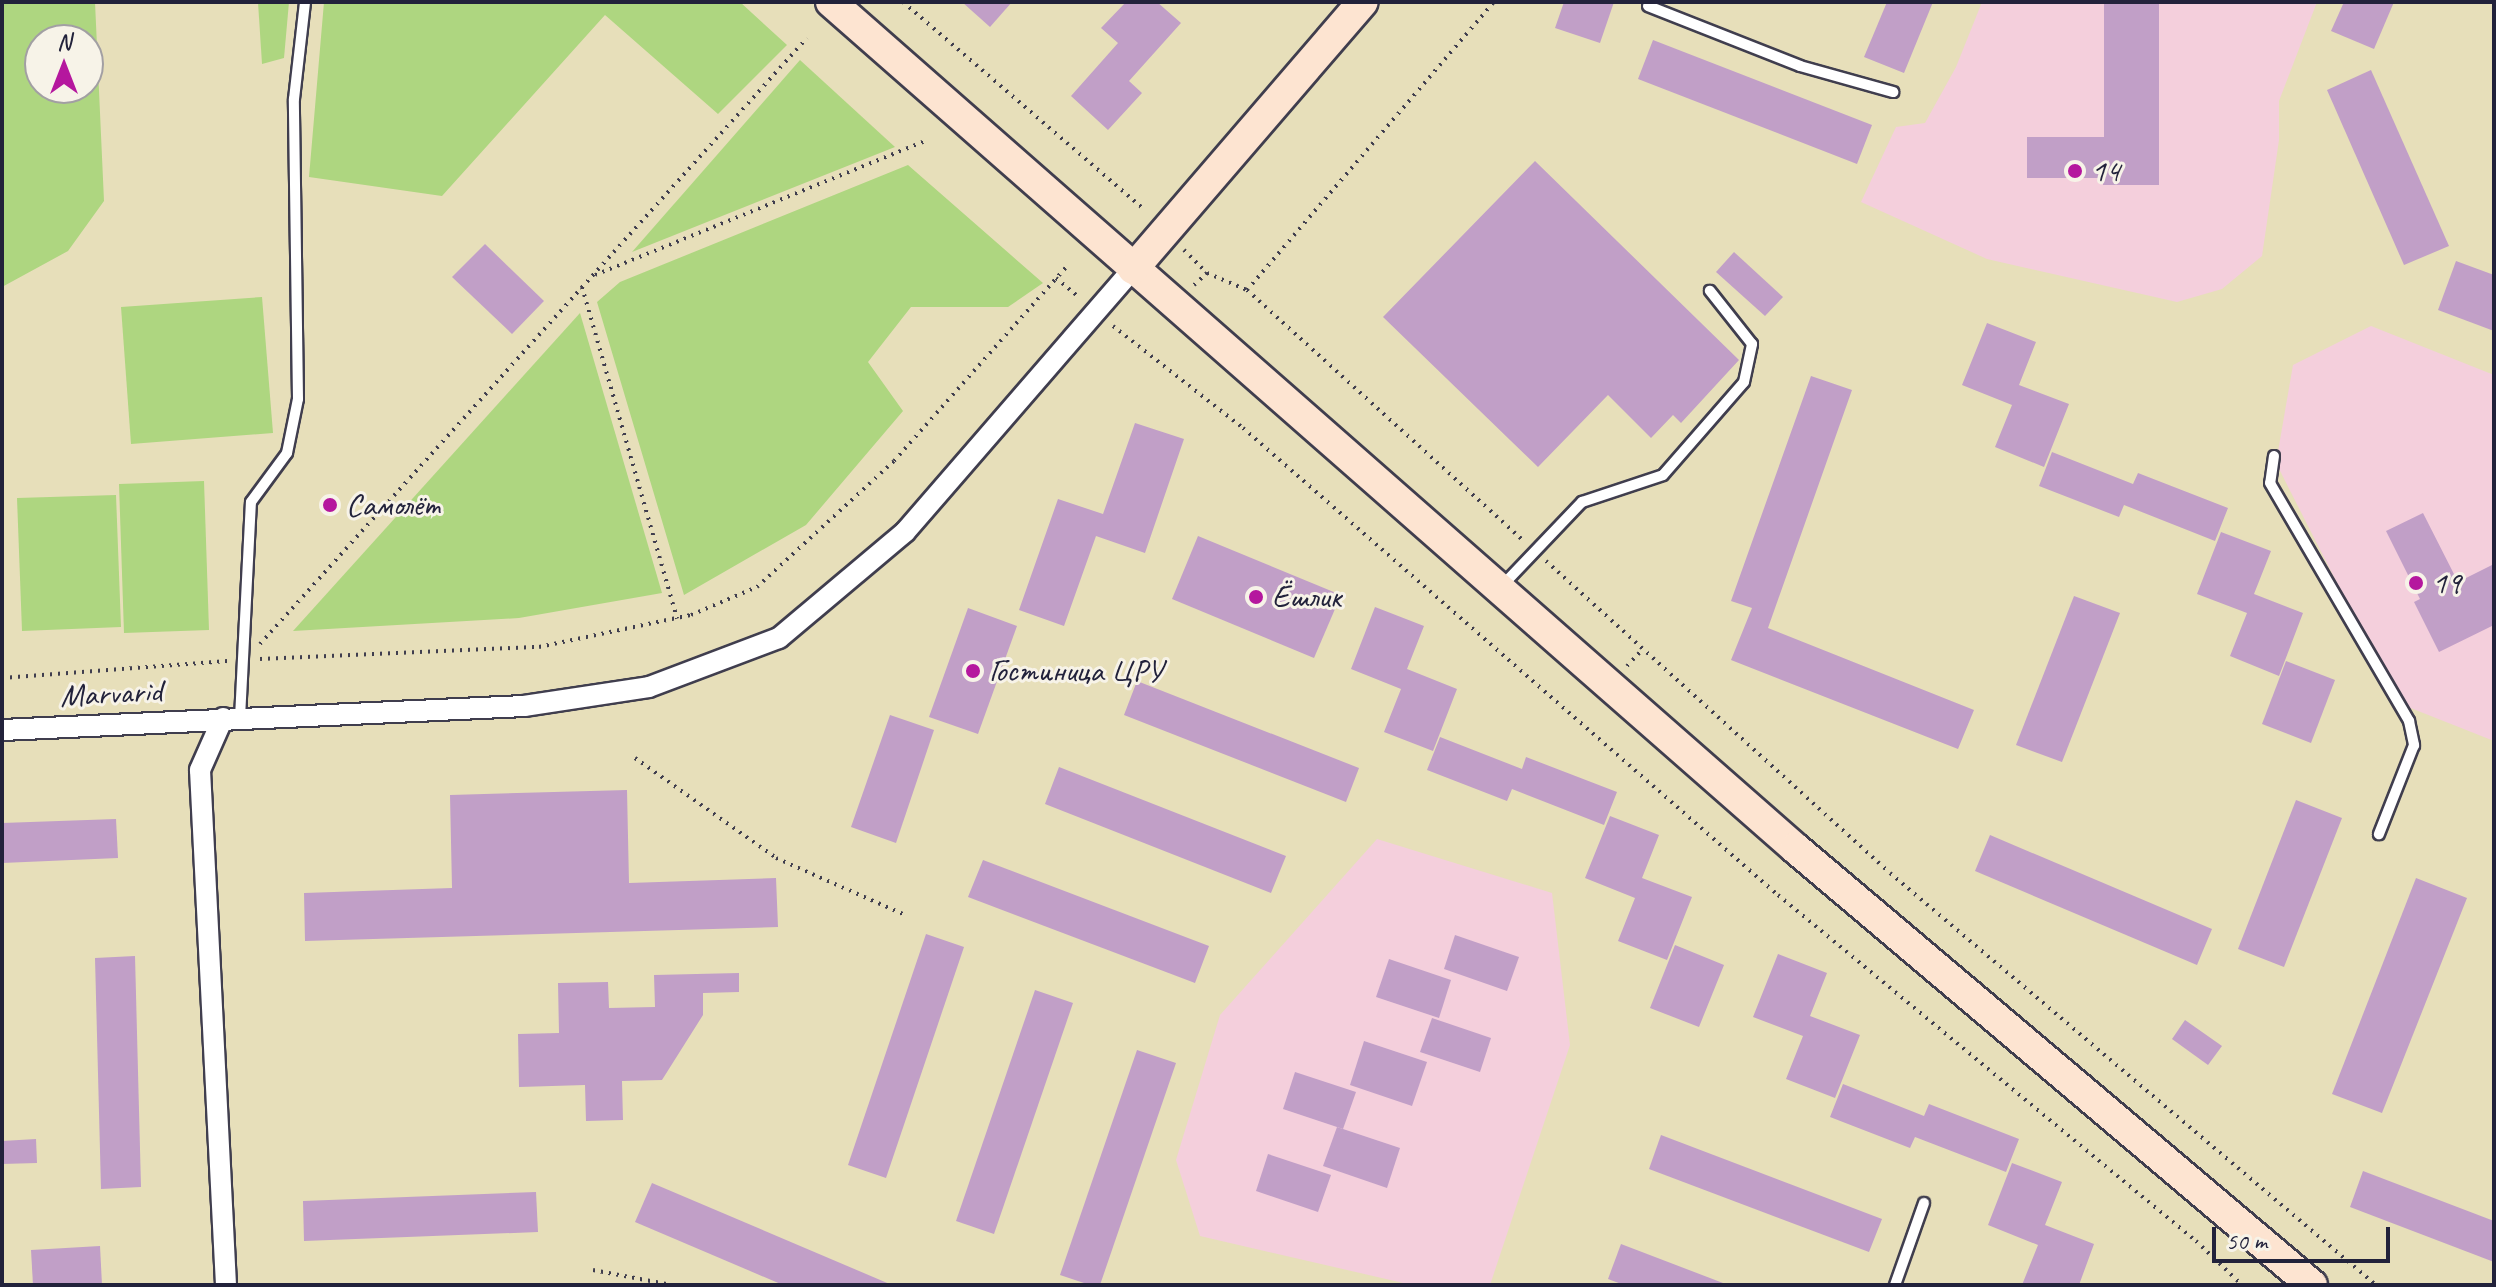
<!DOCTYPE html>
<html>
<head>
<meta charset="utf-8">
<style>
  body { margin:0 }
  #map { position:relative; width:2496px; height:1287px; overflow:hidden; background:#e7dfba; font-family:Caveat,sans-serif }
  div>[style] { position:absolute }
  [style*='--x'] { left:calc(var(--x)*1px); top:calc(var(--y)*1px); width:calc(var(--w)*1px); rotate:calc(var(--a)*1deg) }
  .built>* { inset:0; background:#f4cfdc }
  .green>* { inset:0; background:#aed680 }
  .building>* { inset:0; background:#c19fc7 }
  .path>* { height:4px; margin-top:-2px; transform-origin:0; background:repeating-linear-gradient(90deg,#403e4e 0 2px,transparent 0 8px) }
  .roads { filter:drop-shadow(2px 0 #403e4e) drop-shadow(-2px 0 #403e4e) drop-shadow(0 2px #403e4e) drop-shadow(0 -2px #403e4e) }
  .lane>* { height:10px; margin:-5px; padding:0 5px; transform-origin:5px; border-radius:5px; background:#fff }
  .street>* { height:20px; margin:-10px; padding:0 10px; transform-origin:10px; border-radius:10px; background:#fff }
  .secondary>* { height:30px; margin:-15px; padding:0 15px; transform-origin:15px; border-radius:15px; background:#fde4d1 }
  .dots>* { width:22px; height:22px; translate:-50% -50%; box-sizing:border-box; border:4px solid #f7f3e8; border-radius:50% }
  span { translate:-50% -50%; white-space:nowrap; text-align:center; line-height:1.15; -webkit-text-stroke:6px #f7f3e8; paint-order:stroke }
  .poi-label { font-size:32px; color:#22223b }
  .left { translate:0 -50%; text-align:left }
  .street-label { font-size:32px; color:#22223b }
  .frame { position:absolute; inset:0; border:4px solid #22223b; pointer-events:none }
  .north { position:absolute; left:24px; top:24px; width:80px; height:80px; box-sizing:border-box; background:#f7f3e8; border:2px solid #a29fa3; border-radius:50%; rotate:0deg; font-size:22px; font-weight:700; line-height:32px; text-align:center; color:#22223b }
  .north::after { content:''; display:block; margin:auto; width:28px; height:36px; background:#b5179e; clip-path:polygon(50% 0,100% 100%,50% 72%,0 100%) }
  .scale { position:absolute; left:2212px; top:1227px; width:178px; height:36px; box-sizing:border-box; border:4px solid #22223b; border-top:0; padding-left:10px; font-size:24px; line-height:28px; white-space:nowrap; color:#22223b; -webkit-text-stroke:6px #f7f3e8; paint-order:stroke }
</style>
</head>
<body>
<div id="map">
  <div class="built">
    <div style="clip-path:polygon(1982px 2px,2317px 2px,2279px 101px,2279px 140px,2262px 256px,2222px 289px,2177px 302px,1987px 259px,1861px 202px,1896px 127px,1925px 123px,1956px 67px)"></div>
    <div style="clip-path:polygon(2371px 326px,2494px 375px,2494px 741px,2398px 703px,2276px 463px,2293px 365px)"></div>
    <div style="clip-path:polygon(1377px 839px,1552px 893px,1570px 1045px,1490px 1285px,1412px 1285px,1200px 1236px,1176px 1160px,1220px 1015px)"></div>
  </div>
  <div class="green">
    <div style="clip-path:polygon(evenodd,2px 2px,95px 2px,104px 201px,68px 251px,2px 287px,2px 2px,40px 40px,88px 40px,88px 88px,40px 88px,40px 40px)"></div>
    <div style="clip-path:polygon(258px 2px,289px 2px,284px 58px,262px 64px)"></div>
    <div style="clip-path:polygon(324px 2px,740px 2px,787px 45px,718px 114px,605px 15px,442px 196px,309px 177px)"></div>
    <div style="clip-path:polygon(800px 60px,895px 147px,632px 252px)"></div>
    <div style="clip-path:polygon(908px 165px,1043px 283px,1008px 307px,911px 307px,868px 362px,903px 411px,806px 525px,684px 595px,597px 302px,620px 282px)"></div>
    <div style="clip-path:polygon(262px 297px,273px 433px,131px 444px,121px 307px)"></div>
    <div style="clip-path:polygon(580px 313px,662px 593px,519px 618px,293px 631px)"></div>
    <div style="clip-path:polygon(204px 481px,209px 630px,124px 633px,119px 484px)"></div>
    <div style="clip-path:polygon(116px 495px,121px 627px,22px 631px,17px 498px)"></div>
  </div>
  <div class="building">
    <div style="clip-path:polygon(962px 2px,1012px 2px,990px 27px)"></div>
    <div style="clip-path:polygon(1126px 2px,1157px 2px,1181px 23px,1129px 81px,1142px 93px,1108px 130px,1071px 96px,1118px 43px,1101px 28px)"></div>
    <div style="clip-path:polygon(1564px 2px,1614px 2px,1600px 43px,1555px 28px)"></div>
    <div style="clip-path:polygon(1887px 2px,1933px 2px,1904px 73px,1864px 57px)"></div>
    <div style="clip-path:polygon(2104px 2px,2159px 2px,2159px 185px,2103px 185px,2103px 178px,2027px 178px,2027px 137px,2104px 137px)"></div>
    <div style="clip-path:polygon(2344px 2px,2394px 2px,2374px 49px,2331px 31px)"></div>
    <div style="clip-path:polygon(1653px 40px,1872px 125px,1857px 164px,1638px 79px)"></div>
    <div style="clip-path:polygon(2371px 70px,2449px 246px,2404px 265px,2327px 90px)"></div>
    <div style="clip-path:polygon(1535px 161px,1739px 360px,1681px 423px,1673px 415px,1651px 438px,1608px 395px,1538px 467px,1383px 317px)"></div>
    <div style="clip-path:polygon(485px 244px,544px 301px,512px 334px,452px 277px)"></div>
    <div style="clip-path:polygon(1734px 252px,1783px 297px,1765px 316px,1716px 272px)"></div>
    <div style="clip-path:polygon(2456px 261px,2494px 275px,2494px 331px,2438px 310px)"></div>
    <div style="clip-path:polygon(1987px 323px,2036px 342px,2019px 385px,2069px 404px,2044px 467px,1995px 447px,2012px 405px,1962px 385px)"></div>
    <div style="clip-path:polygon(1811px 376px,1852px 390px,1768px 628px,1974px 710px,1958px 749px,1731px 660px,1752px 608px,1731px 601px)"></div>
    <div style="clip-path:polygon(1135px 423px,1184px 439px,1145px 553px,1096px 536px,1064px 626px,1019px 610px,1058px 499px,1103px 514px)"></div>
    <div style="clip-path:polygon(2052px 452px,2133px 484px,2138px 473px,2228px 508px,2215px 541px,2124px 505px,2119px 517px,2039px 486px)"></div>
    <div style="clip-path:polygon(2423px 513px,2458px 582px,2494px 564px,2494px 625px,2439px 652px,2414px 602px,2420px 599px,2386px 531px)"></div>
    <div style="clip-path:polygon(2221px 532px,2271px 551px,2254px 594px,2303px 613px,2279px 676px,2230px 656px,2247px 613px,2197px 594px)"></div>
    <div style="clip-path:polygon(1198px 536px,1341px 595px,1314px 658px,1172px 599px)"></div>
    <div style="clip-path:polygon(2074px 596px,2120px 613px,2062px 762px,2016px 745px)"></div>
    <div style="clip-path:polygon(1375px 607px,1424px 626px,1407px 669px,1457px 689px,1433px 751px,1384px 732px,1401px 689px,1351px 669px)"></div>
    <div style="clip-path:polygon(968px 608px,1017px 626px,978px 734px,929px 717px)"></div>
    <div style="clip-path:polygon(2286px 661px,2335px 680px,2311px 743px,2262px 724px)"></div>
    <div style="clip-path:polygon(1137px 681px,1359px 768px,1346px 802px,1124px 715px)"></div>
    <div style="clip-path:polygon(890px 715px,934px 730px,896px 843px,851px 827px)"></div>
    <div style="clip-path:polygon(1440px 737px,1522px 769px,1526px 757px,1617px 792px,1604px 825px,1512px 789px,1507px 801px,1427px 770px)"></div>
    <div style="clip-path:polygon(1059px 767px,1286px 856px,1271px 893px,1045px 804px)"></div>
    <div style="clip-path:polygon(627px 790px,629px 883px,776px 878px,778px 927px,305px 941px,304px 893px,452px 888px,450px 795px)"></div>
    <div style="clip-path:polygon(2296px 800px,2342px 818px,2284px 967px,2238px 949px)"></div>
    <div style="clip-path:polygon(1610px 816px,1659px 835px,1642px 878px,1692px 897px,1667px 960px,1618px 941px,1635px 898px,1585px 878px)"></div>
    <div style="clip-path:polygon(116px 819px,118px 858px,2px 863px,2px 823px)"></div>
    <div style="clip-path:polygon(1990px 835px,2212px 929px,2197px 965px,1975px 871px)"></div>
    <div style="clip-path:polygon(983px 860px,1209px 946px,1195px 983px,968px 897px)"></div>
    <div style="clip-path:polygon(2416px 878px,2467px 898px,2382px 1113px,2332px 1094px)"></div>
    <div style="clip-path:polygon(926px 934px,964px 947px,886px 1178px,848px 1165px)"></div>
    <div style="clip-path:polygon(1455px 935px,1519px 957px,1507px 991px,1444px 969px)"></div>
    <div style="clip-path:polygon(1675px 945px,1724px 965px,1699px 1027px,1650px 1008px)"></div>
    <div style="clip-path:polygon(1778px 954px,1827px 973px,1810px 1016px,1860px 1035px,1835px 1098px,1786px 1079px,1803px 1036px,1753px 1017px)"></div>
    <div style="clip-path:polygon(135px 956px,141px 1187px,101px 1189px,95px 958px)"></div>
    <div style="clip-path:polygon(1389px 959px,1451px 980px,1439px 1018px,1376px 997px)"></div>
    <div style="clip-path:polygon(739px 973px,739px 992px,703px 993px,703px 1015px,662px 1080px,622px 1081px,623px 1120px,586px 1121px,585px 1085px,519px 1087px,518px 1034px,559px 1033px,558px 983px,608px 982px,609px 1008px,655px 1007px,654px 975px)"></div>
    <div style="clip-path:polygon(1035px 990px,1073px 1003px,994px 1234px,956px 1221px)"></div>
    <div style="clip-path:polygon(1432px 1018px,1491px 1038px,1480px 1072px,1420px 1052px)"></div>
    <div style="clip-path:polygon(2185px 1020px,2222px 1046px,2208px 1065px,2172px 1039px)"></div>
    <div style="clip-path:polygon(1364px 1041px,1427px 1062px,1412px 1106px,1350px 1085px)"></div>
    <div style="clip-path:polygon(1137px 1050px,1176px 1063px,1100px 1285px,1090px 1285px,1060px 1275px)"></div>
    <div style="clip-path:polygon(1295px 1072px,1356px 1092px,1343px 1129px,1283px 1109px)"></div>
    <div style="clip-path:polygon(1843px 1084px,1924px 1116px,1929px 1104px,2019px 1139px,2006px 1172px,1915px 1137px,1910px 1148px,1830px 1117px)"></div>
    <div style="clip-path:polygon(1337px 1127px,1400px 1148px,1387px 1188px,1323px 1166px)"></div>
    <div style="clip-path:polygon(1661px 1135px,1882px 1219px,1869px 1252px,1649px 1169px)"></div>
    <div style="clip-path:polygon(36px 1139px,37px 1163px,2px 1164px,2px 1141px)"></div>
    <div style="clip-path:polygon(1268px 1154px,1331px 1175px,1318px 1212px,1256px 1191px)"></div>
    <div style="clip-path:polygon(2012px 1163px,2062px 1182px,2045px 1225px,2094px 1244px,2079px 1285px,2022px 1285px,2038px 1245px,1988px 1225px)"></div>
    <div style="clip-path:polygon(2363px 1171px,2494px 1221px,2494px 1262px,2350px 1207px)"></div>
    <div style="clip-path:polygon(652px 1183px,892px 1285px,783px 1285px,635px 1222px)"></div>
    <div style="clip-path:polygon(536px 1192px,538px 1232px,304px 1241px,303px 1201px)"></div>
    <div style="clip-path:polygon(1621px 1244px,1723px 1283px,1723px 1285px,1624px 1285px,1608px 1279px)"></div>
    <div style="clip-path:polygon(100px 1246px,102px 1285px,33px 1285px,31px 1250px)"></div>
  </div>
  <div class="path">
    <div style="--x:903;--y:2;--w:319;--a:40.7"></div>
    <div style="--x:1184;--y:250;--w:33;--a:45"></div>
    <div style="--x:1207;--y:273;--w:43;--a:23"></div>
    <div style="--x:1247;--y:290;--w:375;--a:42.2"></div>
    <div style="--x:595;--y:275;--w:356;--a:-22.1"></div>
    <div style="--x:1056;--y:278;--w:30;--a:40"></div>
    <div style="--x:1194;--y:285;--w:18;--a:-43"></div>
    <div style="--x:582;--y:287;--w:345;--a:74"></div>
    <div style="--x:1247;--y:290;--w:379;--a:-49.4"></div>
    <div style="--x:1113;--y:326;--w:165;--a:38.1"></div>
    <div style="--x:1243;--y:428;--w:710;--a:41.12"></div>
    <div style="--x:1778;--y:895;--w:543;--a:39.62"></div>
    <div style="--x:2196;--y:1241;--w:64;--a:43.7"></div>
    <div style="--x:1546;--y:561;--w:464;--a:42.2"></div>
    <div style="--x:1890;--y:873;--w:637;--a:40.29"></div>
    <div style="--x:260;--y:644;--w:816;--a:-47.93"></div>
    <div style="--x:260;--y:659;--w:279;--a:-2.5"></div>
    <div style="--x:539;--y:647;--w:155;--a:-11.9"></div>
    <div style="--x:691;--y:615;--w:72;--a:-23"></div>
    <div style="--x:757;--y:587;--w:186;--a:-42.6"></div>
    <div style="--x:894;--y:461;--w:261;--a:-48.4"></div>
    <div style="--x:1627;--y:666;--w:23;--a:-47"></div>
    <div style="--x:2;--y:678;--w:226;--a:-4.3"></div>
    <div style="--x:635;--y:758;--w:173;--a:35.3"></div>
    <div style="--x:776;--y:858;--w:139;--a:23.8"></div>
    <div style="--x:593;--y:1270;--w:80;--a:10.8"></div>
  </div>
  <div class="roads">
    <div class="lane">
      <div style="--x:1648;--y:6;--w:163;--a:21.5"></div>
      <div style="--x:1800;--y:66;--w:97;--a:15.6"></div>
      <div style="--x:2274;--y:456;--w:27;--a:98"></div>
      <div style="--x:2270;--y:483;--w:276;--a:59.7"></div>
      <div style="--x:2409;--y:721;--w:25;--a:78"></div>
      <div style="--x:2414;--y:745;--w:96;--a:111.5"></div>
      <div style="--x:1500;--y:588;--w:119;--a:-46.4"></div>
      <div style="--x:1582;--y:502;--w:85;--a:-18.4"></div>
      <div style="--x:1663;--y:475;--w:123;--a:-48.9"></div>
      <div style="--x:1744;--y:382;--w:39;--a:-78"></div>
      <div style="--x:1752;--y:344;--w:68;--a:-128.4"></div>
      <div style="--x:240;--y:718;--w:216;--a:-87.1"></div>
      <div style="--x:251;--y:502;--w:61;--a:-53.7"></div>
      <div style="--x:287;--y:453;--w:55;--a:-78.5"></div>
      <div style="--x:298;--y:399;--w:300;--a:-90.8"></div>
      <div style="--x:294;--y:99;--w:98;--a:-83.5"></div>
      <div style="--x:1895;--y:1285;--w:87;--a:-70.5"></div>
    </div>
    <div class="street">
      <div style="--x:223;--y:718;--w:57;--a:113.9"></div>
      <div style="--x:200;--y:770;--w:516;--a:87.11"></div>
      <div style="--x:2;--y:730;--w:523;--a:-2.63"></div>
      <div style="--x:524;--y:706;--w:126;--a:-8.6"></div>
      <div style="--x:649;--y:687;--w:139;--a:-20.7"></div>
      <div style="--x:779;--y:638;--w:165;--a:-40.1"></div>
      <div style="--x:905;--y:532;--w:348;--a:-49.1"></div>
    </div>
    <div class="secondary">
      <div style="--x:831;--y:2;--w:1283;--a:41.27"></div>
      <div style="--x:1795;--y:848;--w:677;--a:40.21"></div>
      <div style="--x:1133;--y:269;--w:352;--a:-49.3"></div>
    </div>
  </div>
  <div class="dots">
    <div style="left:2075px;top:171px;background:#b5179e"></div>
    <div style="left:330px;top:505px;background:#b5179e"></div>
    <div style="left:2416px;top:583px;background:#b5179e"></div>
    <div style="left:1256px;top:597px;background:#b5179e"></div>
    <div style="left:973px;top:671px;background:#b5179e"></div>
  </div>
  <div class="poi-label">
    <span class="left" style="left:2091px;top:171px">14</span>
    <span class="left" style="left:346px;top:505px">Самолёт</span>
    <span class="left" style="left:2432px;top:583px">19</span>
    <span class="left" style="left:1272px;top:597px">Ёшлик</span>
    <span class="left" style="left:989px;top:671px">Гостиница ЦРУ</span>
  </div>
  <div class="street-label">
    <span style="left:111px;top:694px;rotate:-3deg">Marvarid</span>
  </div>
  <div class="frame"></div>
  <div class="north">N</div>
  <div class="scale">50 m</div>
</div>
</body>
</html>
